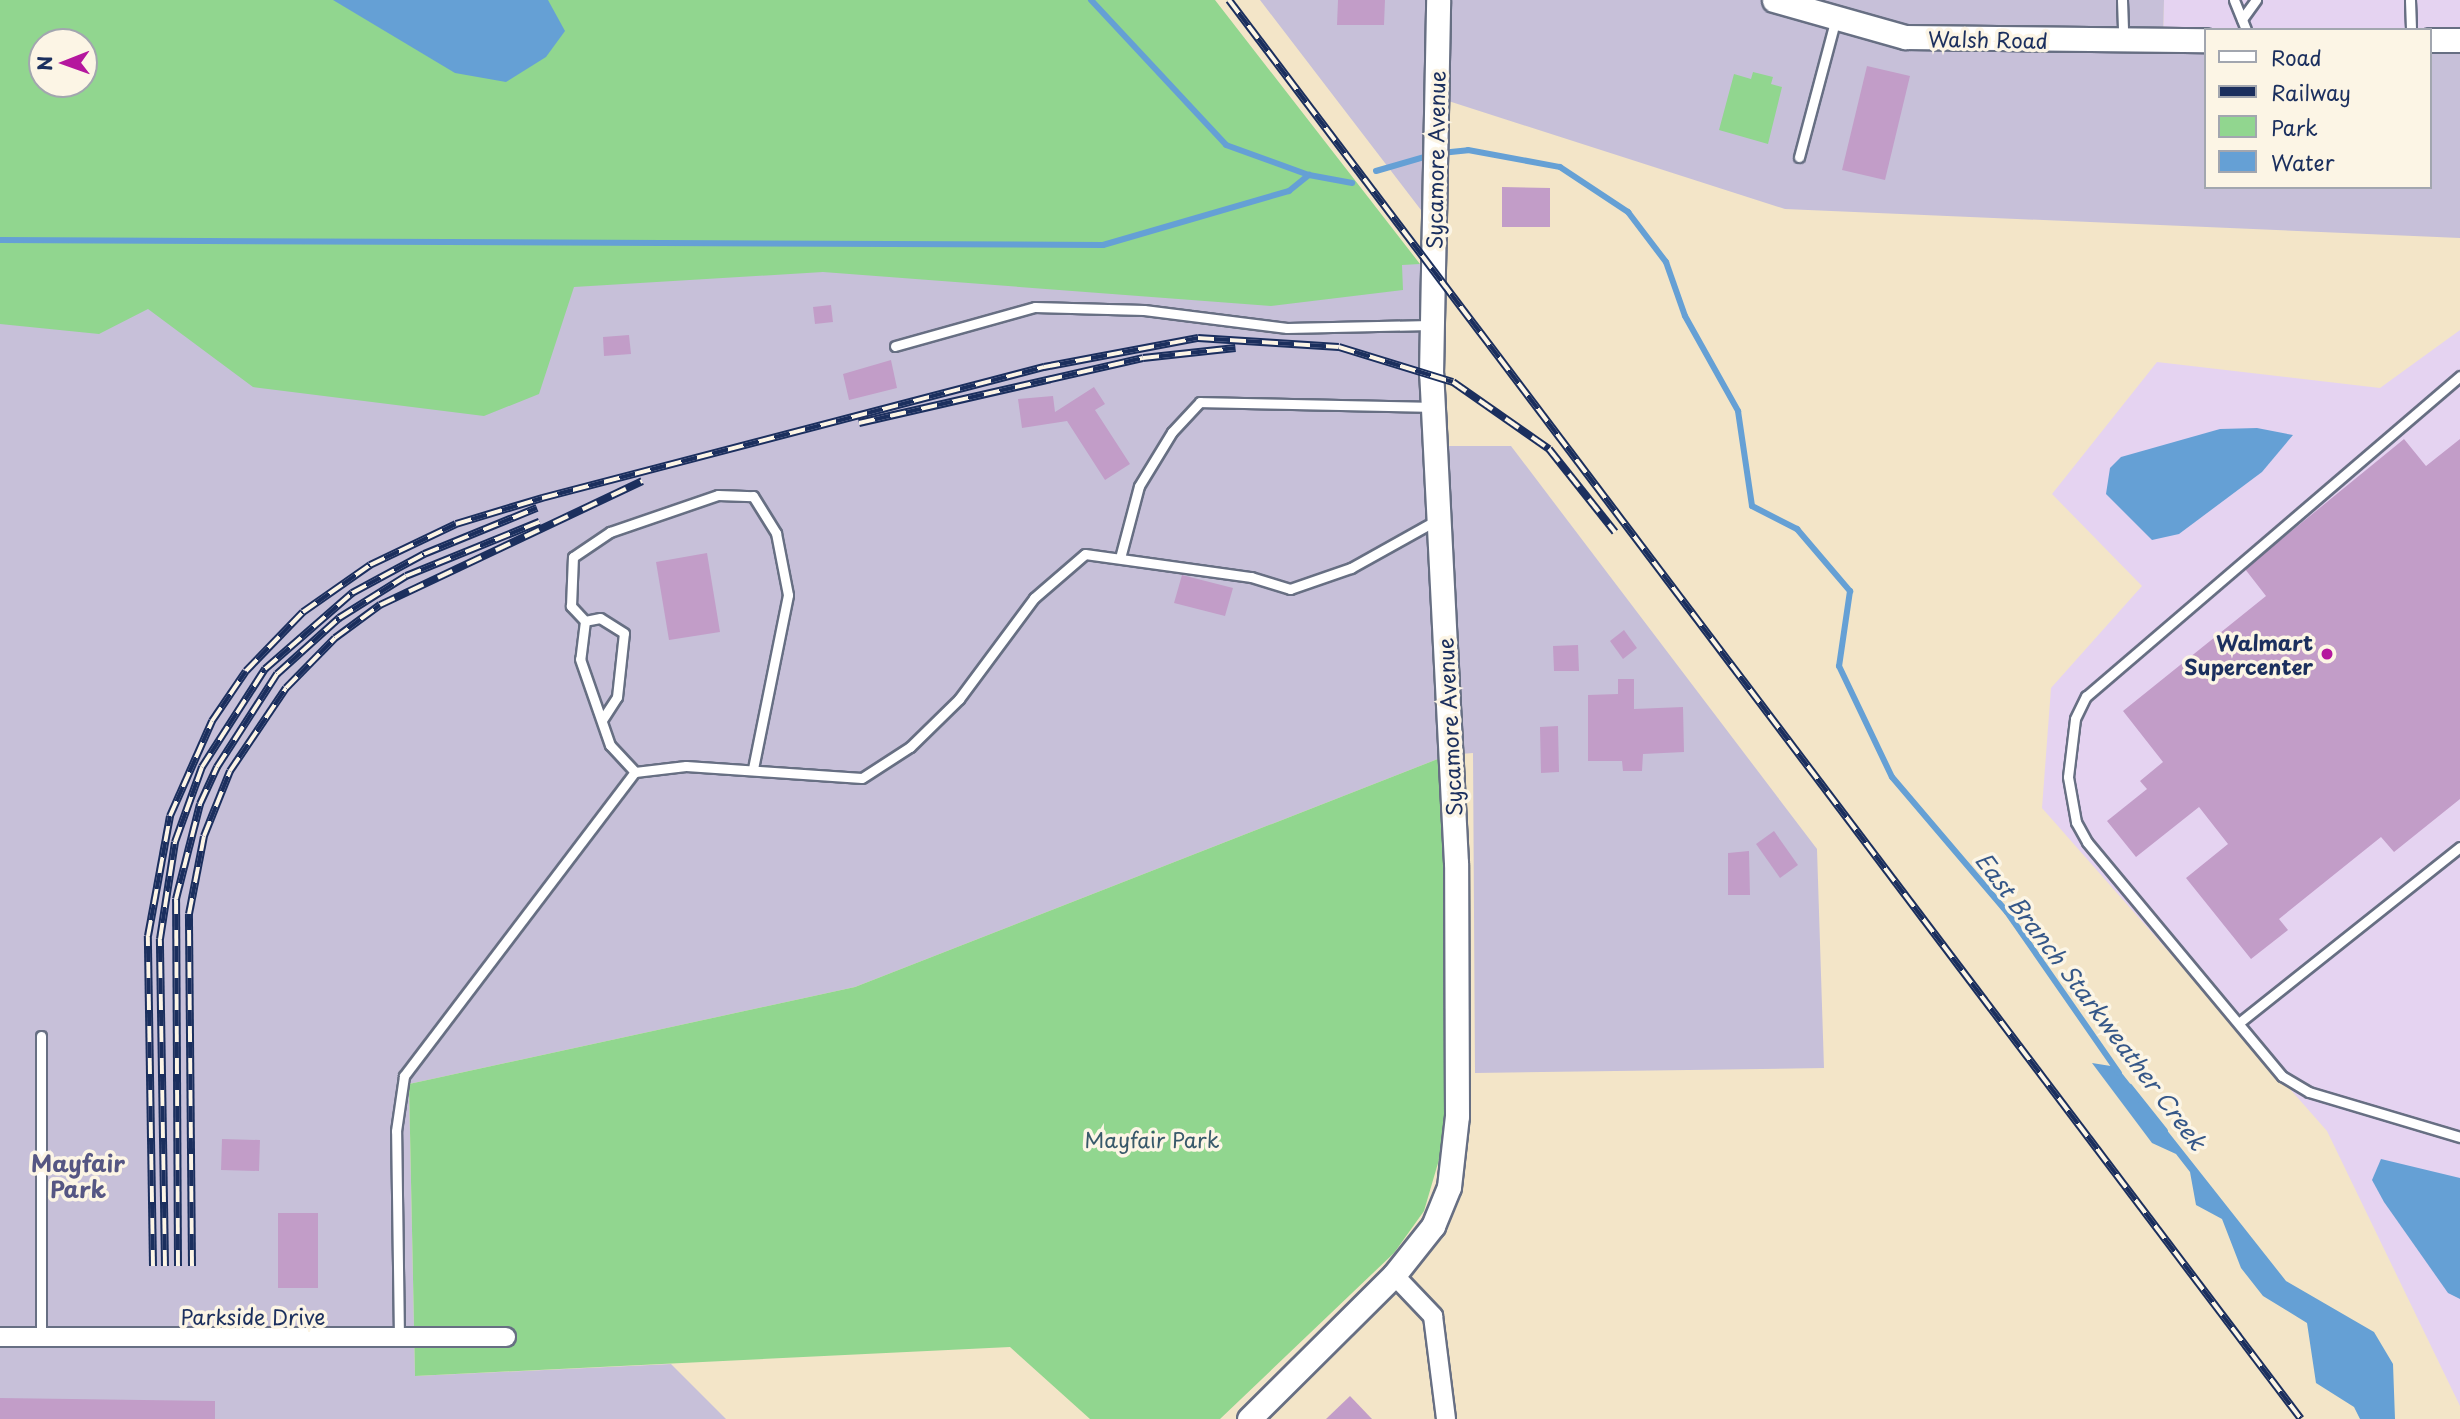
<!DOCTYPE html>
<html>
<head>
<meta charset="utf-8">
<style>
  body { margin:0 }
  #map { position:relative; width:2460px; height:1419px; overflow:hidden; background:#f3e5c8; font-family:"Playpen Sans",sans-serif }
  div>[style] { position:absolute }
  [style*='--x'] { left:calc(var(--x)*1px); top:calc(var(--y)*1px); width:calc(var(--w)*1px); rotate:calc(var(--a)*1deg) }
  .built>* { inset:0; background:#e5d3f1 }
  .industrial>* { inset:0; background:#c7c0d9 }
  .green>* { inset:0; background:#91d68f }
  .water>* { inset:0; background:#65a0d5 }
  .stream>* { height:6px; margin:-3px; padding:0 3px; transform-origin:3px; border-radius:3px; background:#65a0d5 }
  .building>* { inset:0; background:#c29dc8 }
  .roads { filter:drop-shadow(2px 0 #676f83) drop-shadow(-2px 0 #676f83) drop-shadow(0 2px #676f83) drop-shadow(0 -2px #676f83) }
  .service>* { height:9px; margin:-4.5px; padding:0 4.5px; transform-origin:4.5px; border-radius:4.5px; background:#fff }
  .minor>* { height:18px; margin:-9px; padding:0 9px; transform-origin:9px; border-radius:9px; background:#fff }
  .tertiary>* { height:23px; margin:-11.5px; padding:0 11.5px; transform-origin:11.5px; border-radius:11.5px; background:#fff }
  .rail>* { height:8px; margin-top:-4px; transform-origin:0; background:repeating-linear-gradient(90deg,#fcf5e5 0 16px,#1b2f5e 0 32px); box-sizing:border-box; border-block:2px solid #1b2f5e }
  .dots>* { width:19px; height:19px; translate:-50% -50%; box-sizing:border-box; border:4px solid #fcf5e5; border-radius:50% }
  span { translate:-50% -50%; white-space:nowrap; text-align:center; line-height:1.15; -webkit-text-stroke:7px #fcf5e5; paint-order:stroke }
  .street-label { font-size:21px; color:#1b2f5e }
  .poi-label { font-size:21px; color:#1b2f5e; font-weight:700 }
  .right { translate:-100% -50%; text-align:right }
  .park-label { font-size:21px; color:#38596a }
  .water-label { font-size:23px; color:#355788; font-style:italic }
  .neighbourhood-label { font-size:23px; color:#555683; font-weight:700 }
  .legend { position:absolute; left:2204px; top:28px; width:228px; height:161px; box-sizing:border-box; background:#fcf5e5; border:2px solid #a2a6af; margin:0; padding:9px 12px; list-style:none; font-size:21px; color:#1b2f5e }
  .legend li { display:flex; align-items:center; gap:14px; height:35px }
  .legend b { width:35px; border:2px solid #a2a6af }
  .north { position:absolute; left:28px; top:28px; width:70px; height:70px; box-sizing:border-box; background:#fcf5e5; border:2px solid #a2a6af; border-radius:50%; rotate:269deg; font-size:19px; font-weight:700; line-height:28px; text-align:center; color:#1b2f5e }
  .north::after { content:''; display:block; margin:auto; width:24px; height:32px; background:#b5179e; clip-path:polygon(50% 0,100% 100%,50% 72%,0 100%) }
</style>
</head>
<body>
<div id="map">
  <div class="built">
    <div style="clip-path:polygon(2164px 0,2460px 0,2460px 40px,2430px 30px,2206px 30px,2163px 40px)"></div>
    <div style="clip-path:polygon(2460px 330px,2460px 1406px,2327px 1131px,2042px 808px,2051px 688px,2142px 586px,2052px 494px,2157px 362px,2380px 388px)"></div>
  </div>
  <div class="industrial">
    <div style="clip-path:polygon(1260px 0,2164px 0,2163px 40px,2206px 40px,2206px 187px,2430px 187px,2430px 40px,2460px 40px,2460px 238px,1785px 209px,1436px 97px,1434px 227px)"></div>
    <div style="clip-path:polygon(0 260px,1420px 264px,1424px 446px,1511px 446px,1817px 849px,1824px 1068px,1475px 1073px,1473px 753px,1448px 755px,855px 987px,409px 1084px,415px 1376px,671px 1364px,726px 1419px,0 1419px)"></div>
  </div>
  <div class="green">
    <div style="clip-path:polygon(evenodd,0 0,1215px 0,1420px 264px,1402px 265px,1403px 290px,1271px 306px,823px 272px,574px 287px,539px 394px,484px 416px,253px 387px,148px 309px,99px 334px,0 324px,0 0,42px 42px,84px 42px,84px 84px,42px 84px,42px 42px)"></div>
    <div style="clip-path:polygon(1753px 72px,1773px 77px,1771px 84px,1782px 87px,1768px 144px,1719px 130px,1734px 74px,1751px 79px)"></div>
    <div style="clip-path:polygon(1448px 755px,1447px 1098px,1443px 1146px,1424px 1211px,1394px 1253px,1220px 1419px,1090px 1419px,1010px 1347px,415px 1376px,409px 1084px,855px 987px)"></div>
  </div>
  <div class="water">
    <div style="clip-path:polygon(333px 0,548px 0,565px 31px,546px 57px,506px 82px,455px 73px)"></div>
    <div style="clip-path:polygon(2257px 428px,2293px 435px,2262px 472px,2179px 534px,2152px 540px,2106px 494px,2110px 468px,2121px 457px,2220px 429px)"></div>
    <div style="clip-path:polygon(2092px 1063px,2117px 1067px,2286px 1281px,2374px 1332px,2393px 1364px,2395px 1419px,2360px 1419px,2354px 1407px,2316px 1383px,2307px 1323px,2263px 1296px,2241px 1268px,2222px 1219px,2196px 1205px,2190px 1172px,2176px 1154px,2152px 1143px)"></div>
    <div style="clip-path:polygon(2381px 1159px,2460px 1178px,2460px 1299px,2448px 1293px,2384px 1202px,2372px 1180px)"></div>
  </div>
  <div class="stream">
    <div style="--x:1091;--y:0;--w:198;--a:47"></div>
    <div style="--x:1226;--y:145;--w:88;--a:19.9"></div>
    <div style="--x:1309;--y:175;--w:44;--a:10.5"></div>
    <div style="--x:1441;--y:153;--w:27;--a:-6"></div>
    <div style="--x:1468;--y:150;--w:94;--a:10.5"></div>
    <div style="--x:1560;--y:167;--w:82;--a:33.5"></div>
    <div style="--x:1628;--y:212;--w:63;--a:52.8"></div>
    <div style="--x:1666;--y:262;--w:57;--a:70.6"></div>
    <div style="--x:1685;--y:316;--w:109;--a:60.8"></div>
    <div style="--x:1738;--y:411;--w:96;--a:81.6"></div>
    <div style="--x:1752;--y:506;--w:51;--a:27.1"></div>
    <div style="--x:1797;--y:529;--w:82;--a:49.5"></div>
    <div style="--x:1850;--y:591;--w:76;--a:98.3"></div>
    <div style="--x:1839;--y:666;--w:123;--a:64.5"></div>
    <div style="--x:1892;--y:777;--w:177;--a:49.6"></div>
    <div style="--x:2007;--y:912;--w:196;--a:55.2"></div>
    <div style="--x:1376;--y:171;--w:57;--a:-16.2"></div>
    <div style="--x:0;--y:240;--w:1103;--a:0.26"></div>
    <div style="--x:1103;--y:245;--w:194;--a:-16.2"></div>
    <div style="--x:1289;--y:191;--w:26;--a:-39"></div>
    <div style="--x:2130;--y:1087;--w:56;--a:51.5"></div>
  </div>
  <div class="building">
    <div style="clip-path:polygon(1338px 0,1385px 0,1384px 25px,1337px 25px)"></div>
    <div style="clip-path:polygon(1867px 66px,1910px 76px,1885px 180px,1842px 170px)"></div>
    <div style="clip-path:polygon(1502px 187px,1550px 188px,1550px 227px,1502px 227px)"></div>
    <div style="clip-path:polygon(831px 305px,833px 322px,815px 324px,813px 307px)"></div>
    <div style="clip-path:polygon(629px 335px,631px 354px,604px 356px,603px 337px)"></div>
    <div style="clip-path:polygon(891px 360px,897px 388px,849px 400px,843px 374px)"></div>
    <div style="clip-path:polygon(1094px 387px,1105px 404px,1095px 410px,1130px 464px,1105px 480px,1067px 421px,1022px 428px,1018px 399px,1053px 396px,1055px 412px)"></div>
    <div style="clip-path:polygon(2404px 439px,2426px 466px,2460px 439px,2460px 799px,2394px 852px,2381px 837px,2279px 919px,2288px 930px,2251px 959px,2186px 878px,2228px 844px,2199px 807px,2136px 857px,2107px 821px,2147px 789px,2140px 781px,2163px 762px,2123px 711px,2266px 596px,2245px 569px)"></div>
    <div style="clip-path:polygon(707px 553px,720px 632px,669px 640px,656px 562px)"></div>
    <div style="clip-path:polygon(1182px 575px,1233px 588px,1225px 616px,1174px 603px)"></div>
    <div style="clip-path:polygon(1624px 630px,1637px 648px,1623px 659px,1610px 641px)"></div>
    <div style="clip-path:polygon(1578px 645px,1579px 671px,1554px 671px,1553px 646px)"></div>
    <div style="clip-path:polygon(1618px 679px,1634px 679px,1634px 709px,1683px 707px,1684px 752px,1643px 754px,1642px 771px,1623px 771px,1622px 761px,1588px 761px,1588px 695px,1618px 694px)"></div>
    <div style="clip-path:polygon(1558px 726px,1559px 772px,1541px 773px,1540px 727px)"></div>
    <div style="clip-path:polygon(1774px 831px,1798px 865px,1780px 878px,1756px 844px)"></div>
    <div style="clip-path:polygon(1749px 851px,1750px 895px,1728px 895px,1728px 853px)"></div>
    <div style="clip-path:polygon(222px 1139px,260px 1140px,259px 1171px,221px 1170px)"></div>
    <div style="clip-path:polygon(278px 1213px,318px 1213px,318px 1288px,278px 1288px)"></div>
    <div style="clip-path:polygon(1350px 1396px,1372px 1419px,1326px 1419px)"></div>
    <div style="clip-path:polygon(0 1398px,215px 1401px,215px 1419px,0 1419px)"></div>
  </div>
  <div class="roads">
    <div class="service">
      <div style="--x:2122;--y:0;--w:38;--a:88"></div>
      <div style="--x:2234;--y:0;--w:32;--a:68"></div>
      <div style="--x:2410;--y:0;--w:30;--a:88"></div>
      <div style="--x:2242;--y:19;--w:24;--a:-54"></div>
      <div style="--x:1799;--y:157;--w:144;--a:-75.1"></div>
      <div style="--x:895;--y:346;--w:145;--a:-15.6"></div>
      <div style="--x:1035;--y:307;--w:109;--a:1.6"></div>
      <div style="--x:1144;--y:310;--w:144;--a:7.2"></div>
      <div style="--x:1287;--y:328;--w:143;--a:-1.2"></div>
      <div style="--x:2460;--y:376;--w:492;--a:139.4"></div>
      <div style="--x:2086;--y:696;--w:25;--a:116"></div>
      <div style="--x:2075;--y:719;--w:58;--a:96.9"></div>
      <div style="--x:2068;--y:777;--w:46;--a:79.9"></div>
      <div style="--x:2076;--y:822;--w:23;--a:61"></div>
      <div style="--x:2087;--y:842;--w:305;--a:50.2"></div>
      <div style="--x:2282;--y:1076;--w:31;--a:31"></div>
      <div style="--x:2309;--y:1092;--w:158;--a:16.6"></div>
      <div style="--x:1120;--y:558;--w:74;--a:-75.2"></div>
      <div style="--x:1139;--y:486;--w:63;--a:-58.6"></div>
      <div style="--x:1172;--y:432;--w:41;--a:-47"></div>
      <div style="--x:1200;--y:402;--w:232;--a:1.2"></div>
      <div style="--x:585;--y:621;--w:21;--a:-133"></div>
      <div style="--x:571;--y:606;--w:49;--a:-87.7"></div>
      <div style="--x:573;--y:557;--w:45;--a:-34"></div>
      <div style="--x:610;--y:532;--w:114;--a:-18.9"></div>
      <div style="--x:718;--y:495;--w:35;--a:2"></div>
      <div style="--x:753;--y:496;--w:44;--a:58.1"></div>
      <div style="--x:776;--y:533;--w:63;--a:79"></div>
      <div style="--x:788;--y:595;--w:177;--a:101.4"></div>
      <div style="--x:602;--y:720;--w:27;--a:-57"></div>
      <div style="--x:617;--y:697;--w:64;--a:-83.8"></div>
      <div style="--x:624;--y:633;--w:28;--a:-148"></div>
      <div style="--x:600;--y:618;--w:15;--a:169"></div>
      <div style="--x:585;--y:621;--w:38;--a:97"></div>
      <div style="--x:580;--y:659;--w:91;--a:70.8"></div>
      <div style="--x:610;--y:745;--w:37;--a:47"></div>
      <div style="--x:2240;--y:1022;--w:281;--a:-38.5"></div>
      <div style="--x:41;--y:1036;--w:302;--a:90"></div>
      <div style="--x:399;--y:1338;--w:207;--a:-90.8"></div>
      <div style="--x:396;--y:1131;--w:56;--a:-81.7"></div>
      <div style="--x:404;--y:1076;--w:382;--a:-52.8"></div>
      <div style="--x:635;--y:772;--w:51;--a:-6.7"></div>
      <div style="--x:686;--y:766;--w:176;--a:3.9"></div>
      <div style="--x:862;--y:778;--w:57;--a:-32.9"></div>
      <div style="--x:910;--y:747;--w:69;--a:-44.4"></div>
      <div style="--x:959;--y:699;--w:126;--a:-53.4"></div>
      <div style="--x:1034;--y:598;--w:67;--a:-40.8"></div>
      <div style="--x:1085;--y:554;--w:168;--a:7.9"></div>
      <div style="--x:1251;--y:577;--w:41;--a:17.1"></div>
      <div style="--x:1290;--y:589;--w:65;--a:-19"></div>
      <div style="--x:1351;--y:568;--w:98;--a:-29.2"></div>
    </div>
    <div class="minor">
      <div style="--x:1394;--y:1275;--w:57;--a:46.4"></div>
      <div style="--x:1433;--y:1316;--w:104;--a:82.8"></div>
      <div style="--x:0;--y:1337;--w:506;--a:0"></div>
    </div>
    <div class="tertiary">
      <div style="--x:1774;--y:0;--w:136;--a:15.8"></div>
      <div style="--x:1905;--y:37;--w:301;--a:0.6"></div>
      <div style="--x:2430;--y:40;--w:30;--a:0"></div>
      <div style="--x:1249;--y:1419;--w:204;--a:-44.8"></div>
      <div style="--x:1394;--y:1275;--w:63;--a:-51.5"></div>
      <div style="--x:1433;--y:1226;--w:42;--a:-67.7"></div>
      <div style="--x:1449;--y:1187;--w:71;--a:-83.6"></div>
      <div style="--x:1457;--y:1116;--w:253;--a:-90.2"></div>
      <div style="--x:1456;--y:863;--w:490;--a:-92.9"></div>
      <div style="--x:1431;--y:374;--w:374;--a:-88.9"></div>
    </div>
  </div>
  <div class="rail">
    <div style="--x:1229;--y:0;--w:1778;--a:52.93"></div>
    <div style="--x:859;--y:423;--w:291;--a:-12.9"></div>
    <div style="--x:1143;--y:358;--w:93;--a:-6.2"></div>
    <div style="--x:153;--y:1266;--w:330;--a:-90.9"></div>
    <div style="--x:148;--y:936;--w:122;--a:-79.6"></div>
    <div style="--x:170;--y:816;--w:104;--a:-66.1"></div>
    <div style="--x:212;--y:721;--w:60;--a:-55.8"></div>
    <div style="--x:246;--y:671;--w:82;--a:-46"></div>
    <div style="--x:303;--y:612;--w:82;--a:-35"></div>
    <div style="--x:370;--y:565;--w:95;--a:-25.5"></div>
    <div style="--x:456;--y:524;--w:90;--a:-16.8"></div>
    <div style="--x:542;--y:498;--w:519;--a:-14.63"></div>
    <div style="--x:1044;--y:367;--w:157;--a:-10.7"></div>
    <div style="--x:1198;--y:338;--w:141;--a:3.7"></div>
    <div style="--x:1339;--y:347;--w:119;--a:17.1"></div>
    <div style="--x:1453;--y:382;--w:117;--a:34.9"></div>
    <div style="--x:1549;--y:449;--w:106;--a:51.5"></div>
    <div style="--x:165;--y:1266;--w:327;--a:-90.9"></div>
    <div style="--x:160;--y:939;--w:98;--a:-81.2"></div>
    <div style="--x:175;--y:842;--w:80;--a:-70.2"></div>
    <div style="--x:202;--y:767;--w:117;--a:-57.3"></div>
    <div style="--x:265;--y:669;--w:116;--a:-41.1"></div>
    <div style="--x:352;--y:593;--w:82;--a:-28.4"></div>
    <div style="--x:424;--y:554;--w:122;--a:-22.2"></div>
    <div style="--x:178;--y:1266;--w:367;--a:-90.3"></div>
    <div style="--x:176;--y:899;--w:98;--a:-75.8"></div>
    <div style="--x:200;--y:804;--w:41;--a:-65.3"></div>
    <div style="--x:217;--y:767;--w:111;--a:-57.2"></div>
    <div style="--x:277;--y:674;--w:84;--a:-42.1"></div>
    <div style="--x:339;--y:618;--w:79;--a:-32.1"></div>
    <div style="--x:406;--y:576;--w:144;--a:-22.1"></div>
    <div style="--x:192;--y:1266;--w:352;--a:-90.5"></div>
    <div style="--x:189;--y:914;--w:79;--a:-79.1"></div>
    <div style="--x:204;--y:836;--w:70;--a:-68.2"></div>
    <div style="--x:230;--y:771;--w:100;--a:-56"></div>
    <div style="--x:286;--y:688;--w:70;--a:-45.6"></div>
    <div style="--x:335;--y:638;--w:56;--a:-36.3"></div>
    <div style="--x:380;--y:605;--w:290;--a:-25.3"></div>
  </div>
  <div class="dots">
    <div style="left:2327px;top:654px;background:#b5179e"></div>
  </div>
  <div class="street-label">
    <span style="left:1988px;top:39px;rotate:1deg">Walsh Road</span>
    <span style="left:1435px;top:160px;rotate:-89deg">Sycamore Avenue</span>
    <span style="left:1449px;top:727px;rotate:-93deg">Sycamore Avenue</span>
    <span style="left:253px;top:1316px">Parkside Drive</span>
  </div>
  <div class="poi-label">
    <span class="right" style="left:2313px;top:654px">Walmart<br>Supercenter</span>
  </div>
  <div class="park-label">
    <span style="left:1152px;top:1139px">Mayfair Park</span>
  </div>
  <div class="water-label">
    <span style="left:2091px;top:1001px;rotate:53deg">East Branch Starkweather Creek</span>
  </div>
  <div class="neighbourhood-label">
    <span style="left:78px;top:1176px">Mayfair<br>Park</span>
  </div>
  <ul class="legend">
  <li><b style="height:9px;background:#fff"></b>Road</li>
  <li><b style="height:9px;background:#1b2f5e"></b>Railway</li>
  <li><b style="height:19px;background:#91d68f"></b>Park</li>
  <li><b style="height:19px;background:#65a0d5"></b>Water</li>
  </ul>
  <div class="north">N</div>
</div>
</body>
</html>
